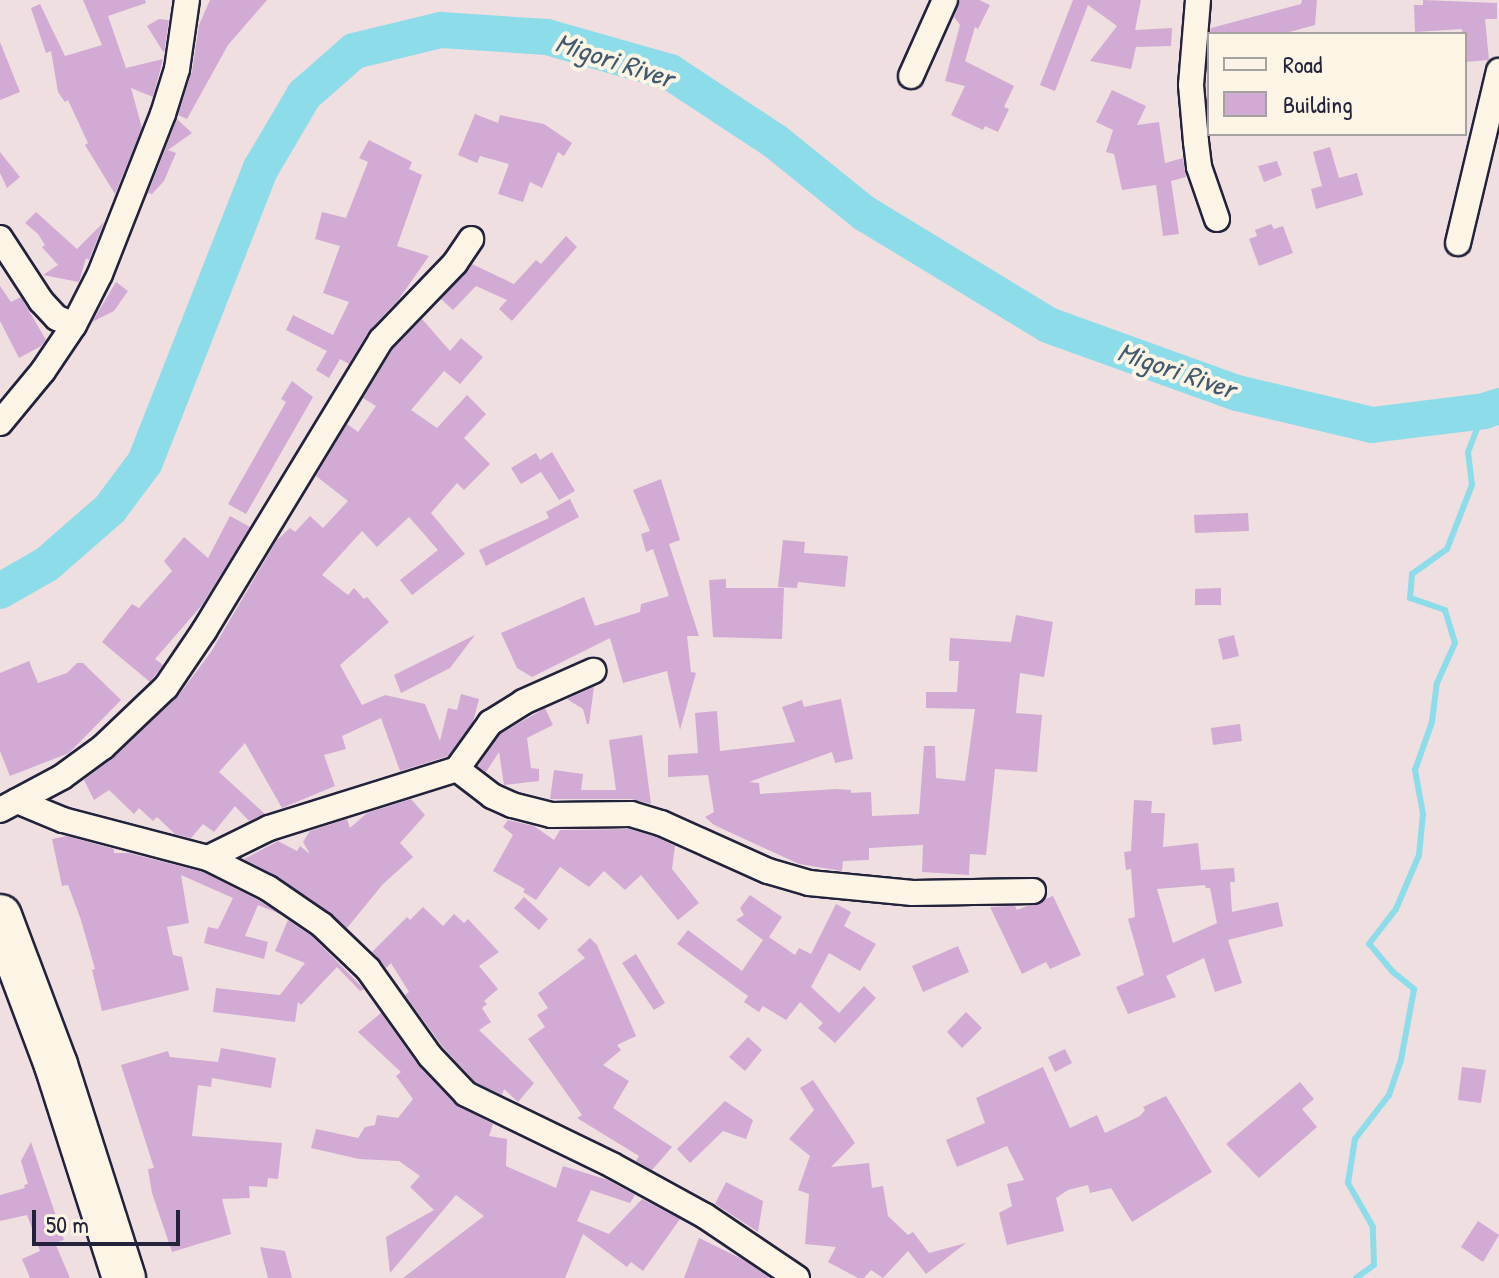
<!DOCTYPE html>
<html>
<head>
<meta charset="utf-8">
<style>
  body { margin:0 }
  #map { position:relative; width:1499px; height:1278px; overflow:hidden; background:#efdfe0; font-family:"Patrick Hand",sans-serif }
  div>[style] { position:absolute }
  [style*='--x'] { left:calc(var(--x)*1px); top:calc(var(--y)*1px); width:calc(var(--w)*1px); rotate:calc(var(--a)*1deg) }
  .stream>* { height:6px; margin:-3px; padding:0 3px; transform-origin:3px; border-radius:3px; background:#8ddce9 }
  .river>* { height:36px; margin:-18px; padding:0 18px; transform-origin:18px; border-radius:18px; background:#8ddce9 }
  .building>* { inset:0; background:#d1abd3 }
  .roads { filter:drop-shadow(2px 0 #22223b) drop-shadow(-2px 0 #22223b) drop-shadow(0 2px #22223b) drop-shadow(0 -2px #22223b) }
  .street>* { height:24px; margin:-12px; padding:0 12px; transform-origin:12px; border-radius:12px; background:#fcf5e5 }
  .highway>* { height:42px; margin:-21px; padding:0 21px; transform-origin:21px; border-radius:21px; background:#fcf5e5 }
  span { translate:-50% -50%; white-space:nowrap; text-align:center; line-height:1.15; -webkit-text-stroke:8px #fcf5e5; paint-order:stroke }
  .water-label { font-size:28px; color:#425a6f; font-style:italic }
  .legend { position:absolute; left:1207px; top:32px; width:260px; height:104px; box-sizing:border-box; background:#fcf5e5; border:2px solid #a5a1a1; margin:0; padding:10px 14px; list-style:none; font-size:24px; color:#22223b }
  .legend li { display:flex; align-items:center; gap:16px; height:40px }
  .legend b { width:40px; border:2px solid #a5a1a1 }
  .scale { position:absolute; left:32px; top:1210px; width:148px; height:36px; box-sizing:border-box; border:4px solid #22223b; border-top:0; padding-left:10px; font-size:24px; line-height:28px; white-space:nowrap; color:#22223b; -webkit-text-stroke:6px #fcf5e5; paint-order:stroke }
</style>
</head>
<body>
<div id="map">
  <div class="stream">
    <div style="--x:1356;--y:1278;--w:22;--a:-36"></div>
    <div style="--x:1374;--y:1265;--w:38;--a:-92"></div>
    <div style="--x:1373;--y:1227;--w:51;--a:-119.6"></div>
    <div style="--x:1348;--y:1183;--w:45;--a:-81"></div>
    <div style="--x:1355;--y:1139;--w:56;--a:-52.3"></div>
    <div style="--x:1389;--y:1095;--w:37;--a:-71"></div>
    <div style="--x:1401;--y:1060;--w:72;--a:-79.6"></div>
    <div style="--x:1414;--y:989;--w:28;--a:-141"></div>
    <div style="--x:1392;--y:971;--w:35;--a:-130"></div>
    <div style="--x:1369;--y:944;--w:44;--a:-52.4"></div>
    <div style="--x:1396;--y:909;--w:59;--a:-66.9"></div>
    <div style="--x:1419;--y:855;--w:41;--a:-84.4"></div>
    <div style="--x:1423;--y:814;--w:45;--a:-100.3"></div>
    <div style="--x:1415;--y:770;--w:51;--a:-70.5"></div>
    <div style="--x:1432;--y:722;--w:39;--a:-83"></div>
    <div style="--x:1437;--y:683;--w:44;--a:-65.8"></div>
    <div style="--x:1455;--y:643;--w:34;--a:-107"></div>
    <div style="--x:1445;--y:610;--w:37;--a:-161"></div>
    <div style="--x:1410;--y:598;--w:24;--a:-85"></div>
    <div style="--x:1412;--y:574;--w:43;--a:-35.5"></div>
    <div style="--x:1447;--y:549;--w:69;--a:-68.7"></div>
    <div style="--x:1472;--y:485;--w:33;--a:-97"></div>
    <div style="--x:1468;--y:452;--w:44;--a:-68.7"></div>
  </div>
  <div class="river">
    <div style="--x:0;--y:591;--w:54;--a:-29.9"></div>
    <div style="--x:47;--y:564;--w:84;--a:-41.1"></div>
    <div style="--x:110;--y:509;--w:59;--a:-53.3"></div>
    <div style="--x:145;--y:462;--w:316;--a:-68.5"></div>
    <div style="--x:261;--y:168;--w:85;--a:-59.5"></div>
    <div style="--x:304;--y:95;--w:67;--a:-41.3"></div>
    <div style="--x:354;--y:51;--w:89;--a:-13.6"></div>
    <div style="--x:441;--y:30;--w:106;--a:3.8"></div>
    <div style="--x:547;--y:37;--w:128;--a:15.9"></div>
    <div style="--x:670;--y:72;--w:127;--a:33.4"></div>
    <div style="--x:776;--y:142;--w:113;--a:38.9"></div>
    <div style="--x:864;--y:213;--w:215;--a:31.3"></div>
    <div style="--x:1048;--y:325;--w:201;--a:19.8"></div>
    <div style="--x:1237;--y:393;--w:139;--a:13.3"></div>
    <div style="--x:1372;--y:425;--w:113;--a:-7.1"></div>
    <div style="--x:1484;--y:411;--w:16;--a:-18"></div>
  </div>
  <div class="building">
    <div style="clip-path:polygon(83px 0,145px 0,146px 3px,108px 16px,126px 68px,163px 59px,153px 97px,131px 88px,142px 128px,115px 194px,85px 145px,88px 143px,68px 100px,65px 102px,58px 92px,51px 51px,46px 53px,31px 8px,40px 4px,65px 56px,102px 45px)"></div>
    <div style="clip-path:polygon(210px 0,267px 0,228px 45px,187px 119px,178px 115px,192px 71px,199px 25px)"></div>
    <div style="clip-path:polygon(960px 0,979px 0,990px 5px,978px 29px,975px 27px,965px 61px,1014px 86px,1004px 107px,1009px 109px,998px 132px,985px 126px,983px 130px,951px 115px,965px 86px,945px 81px,960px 25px,954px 17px)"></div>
    <div style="clip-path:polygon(1073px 0,1141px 0,1135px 30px,1172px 28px,1171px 46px,1136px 47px,1131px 69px,1090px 61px,1117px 26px,1088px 5px,1055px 91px,1040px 85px)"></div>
    <div style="clip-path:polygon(1302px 0,1317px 0,1315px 25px,1282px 34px,1210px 34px,1211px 28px,1301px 4px)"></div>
    <div style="clip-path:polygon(1423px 0,1497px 3px,1497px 19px,1485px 19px,1489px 60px,1465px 62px,1462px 29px,1415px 32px,1414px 5px,1423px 5px)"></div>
    <div style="clip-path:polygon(159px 19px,169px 20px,164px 53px,147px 26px)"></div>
    <div style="clip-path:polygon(0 42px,20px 92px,0 100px)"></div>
    <div style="clip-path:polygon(1112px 90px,1146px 106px,1137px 125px,1159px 122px,1165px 163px,1183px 158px,1186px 177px,1171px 181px,1179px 234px,1163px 236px,1156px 185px,1122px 190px,1114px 154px,1106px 152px,1113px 130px,1096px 122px)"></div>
    <div style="clip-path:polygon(475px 114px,498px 123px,500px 115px,544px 124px,572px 143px,564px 156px,558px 152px,542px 188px,530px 182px,523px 202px,498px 194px,509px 164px,480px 156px,477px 163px,458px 155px)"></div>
    <div style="clip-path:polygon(177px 119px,192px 133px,168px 150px,176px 153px,164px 181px,152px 194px,148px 193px)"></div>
    <div style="clip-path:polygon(369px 140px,412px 162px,409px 169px,422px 175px,397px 246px,429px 256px,399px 299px,368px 332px,349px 364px,340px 359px,329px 378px,316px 370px,327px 351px,286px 330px,293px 315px,333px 335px,349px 302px,323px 293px,340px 246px,315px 239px,322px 212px,346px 218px,368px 162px,359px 158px)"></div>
    <div style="clip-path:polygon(1330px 147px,1339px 178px,1357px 173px,1363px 195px,1316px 209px,1311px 189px,1322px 186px,1313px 152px)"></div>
    <div style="clip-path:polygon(0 152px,20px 177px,7px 188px,0 173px)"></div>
    <div style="clip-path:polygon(1277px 161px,1282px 175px,1264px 182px,1258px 166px)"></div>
    <div style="clip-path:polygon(36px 212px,77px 249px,104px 222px,89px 260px,86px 258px,79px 282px,43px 275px,58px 265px,42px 247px,45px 245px,38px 234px,25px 223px)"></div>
    <div style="clip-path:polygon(1271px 224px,1274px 229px,1283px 226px,1293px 253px,1259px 266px,1249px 239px,1257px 236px,1255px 230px)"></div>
    <div style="clip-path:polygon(566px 236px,577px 247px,512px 321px,499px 309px,507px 300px,476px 286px,453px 310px,441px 299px,472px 264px,514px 284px,536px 260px,541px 264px)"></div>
    <div style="clip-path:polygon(116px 282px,128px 291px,114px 311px,92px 322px)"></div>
    <div style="clip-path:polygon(0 286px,11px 302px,21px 297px,46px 340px,41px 346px,19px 358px,0 321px)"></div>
    <div style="clip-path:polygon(422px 319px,450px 351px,461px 338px,483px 357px,460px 384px,444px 371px,411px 410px,437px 428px,467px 395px,486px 414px,464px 438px,490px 464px,464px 490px,457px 483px,431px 513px,465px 554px,412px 595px,400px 580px,438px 550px,409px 517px,377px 547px,362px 531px,322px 575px,348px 595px,354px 588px,364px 599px,367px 597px,389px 622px,340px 665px,362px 705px,385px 695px,425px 704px,440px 741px,448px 708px,457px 710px,461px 694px,479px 699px,473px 722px,448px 756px,400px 771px,381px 718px,342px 736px,346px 749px,324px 755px,335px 786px,282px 808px,245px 743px,219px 772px,265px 814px,249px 821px,235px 806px,214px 832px,203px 824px,191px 838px,175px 834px,157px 817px,153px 821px,139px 808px,134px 814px,109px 790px,94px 800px,84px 780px,113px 758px,178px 696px,211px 652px,277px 540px,290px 528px,295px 532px,310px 516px,323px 528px,348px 501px,316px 476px,347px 424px,358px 432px,376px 406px,363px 398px,393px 349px)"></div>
    <div style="clip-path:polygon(292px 381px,313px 397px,246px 514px,228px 504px,286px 402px,281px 399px)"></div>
    <div style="clip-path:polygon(552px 452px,575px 491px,559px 500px,541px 472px,521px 484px,511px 468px,536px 453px,540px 460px)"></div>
    <div style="clip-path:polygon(661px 479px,680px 540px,669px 544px,699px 636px,687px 636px,691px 672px,696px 673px,680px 730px,667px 671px,623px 683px,610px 638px,532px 677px,517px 668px,501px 633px,584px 597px,595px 626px,640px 612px,641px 604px,669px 596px,653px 549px,646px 552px,641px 534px,650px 531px,633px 490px)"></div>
    <div style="clip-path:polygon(570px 499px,579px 517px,486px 566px,479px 550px,549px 518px,546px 512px)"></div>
    <div style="clip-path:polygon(1248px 513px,1249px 531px,1195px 533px,1194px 515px)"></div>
    <div style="clip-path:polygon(230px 516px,250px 527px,202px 605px,155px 659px,163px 665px,150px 682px,102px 642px,132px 604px,139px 608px,172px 571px,164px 561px,184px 537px,208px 558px)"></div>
    <div style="clip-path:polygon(783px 540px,805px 542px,804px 553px,848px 556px,845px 587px,798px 582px,797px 588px,778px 587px)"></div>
    <div style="clip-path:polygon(726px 579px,726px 588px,784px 588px,782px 639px,713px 637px,709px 580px)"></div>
    <div style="clip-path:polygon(1221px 588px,1221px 605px,1195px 605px,1195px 589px)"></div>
    <div style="clip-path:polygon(1016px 615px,1053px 622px,1044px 677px,1020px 673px,1016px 713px,1042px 715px,1037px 772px,995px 769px,986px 855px,970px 854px,969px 875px,922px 872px,923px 845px,869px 848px,869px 860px,843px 861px,842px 871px,799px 864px,714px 825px,705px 817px,714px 812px,708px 775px,668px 777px,668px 755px,698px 753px,695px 713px,717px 711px,720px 751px,795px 742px,782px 707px,802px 700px,804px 707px,841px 699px,853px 759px,835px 763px,832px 752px,749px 782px,759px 783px,760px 794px,836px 789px,851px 790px,851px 793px,871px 792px,872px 816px,919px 814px,924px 746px,935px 746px,936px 778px,965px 781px,975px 709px,926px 708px,926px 692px,957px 692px,959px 661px,949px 661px,950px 638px,1011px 642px)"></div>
    <div style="clip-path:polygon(475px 635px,450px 668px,401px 693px,394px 675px)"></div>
    <div style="clip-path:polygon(1234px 635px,1239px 656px,1223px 660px,1218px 639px)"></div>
    <div style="clip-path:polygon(29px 661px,38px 683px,67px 673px,77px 663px,83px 663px,121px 700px,69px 753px,10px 776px,0 751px,0 673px)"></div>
    <div style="clip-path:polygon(594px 687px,589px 724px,587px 724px,583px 709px,567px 699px)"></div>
    <div style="clip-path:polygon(545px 708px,553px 725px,527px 738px,531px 768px,539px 769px,539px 781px,504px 785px,499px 752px,486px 772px,478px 766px,500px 734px)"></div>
    <div style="clip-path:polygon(1240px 724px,1242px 741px,1213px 745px,1211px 728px)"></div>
    <div style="clip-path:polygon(642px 735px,651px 804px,631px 799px,550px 799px,554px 770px,583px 774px,581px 790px,616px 790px,609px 740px)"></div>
    <div style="clip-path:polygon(411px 799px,425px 815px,400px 843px,413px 857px,383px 884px,347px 928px,276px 876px,244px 859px,278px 841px,297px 851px,300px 846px,310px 854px,303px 842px,310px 831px,347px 819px,350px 828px,367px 813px)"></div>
    <div style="clip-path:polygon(evenodd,1134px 800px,1152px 801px,1151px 813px,1165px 813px,1163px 847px,1198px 843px,1201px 870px,1234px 868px,1235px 882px,1230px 882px,1232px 912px,1278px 902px,1283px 926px,1228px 940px,1242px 983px,1215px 992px,1204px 958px,1166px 976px,1176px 997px,1128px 1014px,1116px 987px,1144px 975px,1128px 919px,1135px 917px,1131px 869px,1126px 870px,1124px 852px,1131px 851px,1134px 800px,1205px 885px,1206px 888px,1210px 888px,1217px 923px,1173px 943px,1157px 889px,1205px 885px)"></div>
    <div style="clip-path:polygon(508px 820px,534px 826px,554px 840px,560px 830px,629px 829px,656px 837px,675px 846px,672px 869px,699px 903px,678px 920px,641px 875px,625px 890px,604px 871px,589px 887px,560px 867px,536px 900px,523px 892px,525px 889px,493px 871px,513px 835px,503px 827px)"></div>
    <div style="clip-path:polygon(67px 836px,114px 849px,114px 853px,129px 853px,203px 872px,260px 901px,280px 914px,258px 905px,245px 936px,268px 942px,264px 959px,204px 943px,208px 927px,218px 929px,233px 898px,181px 875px,189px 923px,167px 927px,173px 955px,182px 957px,189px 990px,102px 1011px,92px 970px,95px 969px,81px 920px,68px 885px,62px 886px,52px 839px)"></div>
    <div style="clip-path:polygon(750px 895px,782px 917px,769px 937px,795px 955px,799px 948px,811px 954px,836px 904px,851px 912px,844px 926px,876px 944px,860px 971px,829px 953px,811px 987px,839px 1013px,864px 986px,876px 998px,835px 1043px,818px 1028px,823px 1023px,800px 1002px,786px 1020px,763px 1006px,759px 1012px,744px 1002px,748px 996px,677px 944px,688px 930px,742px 971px,763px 940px,736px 920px,744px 915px,740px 908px)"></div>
    <div style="clip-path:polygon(1053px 896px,1081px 955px,1050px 969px,1046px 962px,1022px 974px,990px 907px,1015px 906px,1017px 910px)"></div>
    <div style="clip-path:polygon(524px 897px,548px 919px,539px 930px,514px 908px)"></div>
    <div style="clip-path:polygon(423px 907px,443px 926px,454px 914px,464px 923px,468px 919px,499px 952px,479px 966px,498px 989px,484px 1001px,487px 1004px,482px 1008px,491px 1022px,479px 1030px,534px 1083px,518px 1102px,504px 1089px,502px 1095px,475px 1082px,442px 1046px,405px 995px,409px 992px,391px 963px,386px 968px,372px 952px,407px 917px,410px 920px)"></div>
    <div style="clip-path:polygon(288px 920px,313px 937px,364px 989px,360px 991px,337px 967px,301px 1005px,298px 1002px,295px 1022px,213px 1012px,216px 988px,280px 995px,305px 963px,275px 951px)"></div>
    <div style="clip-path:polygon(590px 938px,597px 945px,636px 1036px,617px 1045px,621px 1050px,603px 1065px,629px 1081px,613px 1108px,672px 1147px,652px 1170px,636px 1161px,639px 1156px,577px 1118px,582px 1115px,528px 1039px,545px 1027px,537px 1015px,548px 1008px,538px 993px,585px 958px,577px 950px)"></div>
    <div style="clip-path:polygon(958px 946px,969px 972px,923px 992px,912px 966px)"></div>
    <div style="clip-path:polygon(636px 954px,665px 1003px,654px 1010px,622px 963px)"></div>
    <div style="clip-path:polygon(966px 1012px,982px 1028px,962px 1048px,947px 1032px)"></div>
    <div style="clip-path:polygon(381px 1013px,418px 1065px,455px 1104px,493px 1124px,489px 1136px,507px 1139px,506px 1166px,556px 1188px,563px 1166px,608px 1180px,635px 1195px,630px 1203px,591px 1190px,577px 1221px,609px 1234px,642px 1199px,680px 1219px,643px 1271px,631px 1262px,627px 1267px,583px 1234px,565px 1278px,403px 1278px,484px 1216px,456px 1195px,390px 1273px,386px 1237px,434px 1210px,410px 1187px,420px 1176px,399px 1161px,359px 1159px,311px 1148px,316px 1129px,358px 1138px,365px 1127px,375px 1125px,377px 1115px,398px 1118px,413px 1099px,396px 1076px,401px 1072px,358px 1032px)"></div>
    <div style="clip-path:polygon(748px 1037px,762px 1050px,745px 1071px,729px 1057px)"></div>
    <div style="clip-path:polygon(221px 1048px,276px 1058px,271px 1088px,212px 1078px,211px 1087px,198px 1085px,192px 1136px,282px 1143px,278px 1179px,268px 1178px,267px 1187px,249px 1186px,250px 1198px,222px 1199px,231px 1234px,172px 1252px,152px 1193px,148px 1169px,154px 1168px,121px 1065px,168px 1051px,170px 1057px,218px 1062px)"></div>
    <div style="clip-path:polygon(1065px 1049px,1072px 1063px,1055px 1072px,1048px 1057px)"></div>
    <div style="clip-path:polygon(1043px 1067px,1070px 1128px,1097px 1115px,1105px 1133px,1140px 1116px,1145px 1110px,1143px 1107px,1166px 1096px,1212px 1172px,1132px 1222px,1111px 1188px,1090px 1193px,1088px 1185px,1068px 1190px,1056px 1198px,1064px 1231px,1007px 1245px,999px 1213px,1012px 1206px,1007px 1184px,1024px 1180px,1007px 1146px,957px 1167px,946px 1140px,985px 1123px,976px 1098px)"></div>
    <div style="clip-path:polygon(1462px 1067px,1486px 1070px,1481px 1103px,1458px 1100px)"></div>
    <div style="clip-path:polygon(813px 1080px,855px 1143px,831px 1167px,869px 1163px,872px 1188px,883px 1186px,888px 1216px,908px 1235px,913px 1232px,929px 1253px,966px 1243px,926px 1274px,908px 1251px,883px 1278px,871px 1270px,864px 1278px,858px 1278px,828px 1262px,836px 1247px,805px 1244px,809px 1194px,798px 1190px,810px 1156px,789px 1139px,814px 1110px,800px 1088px)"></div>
    <div style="clip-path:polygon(1300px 1082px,1314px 1099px,1302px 1109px,1317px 1127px,1259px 1178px,1226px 1144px)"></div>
    <div style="clip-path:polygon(725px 1101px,753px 1120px,746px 1139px,723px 1131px,690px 1163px,677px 1149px)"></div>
    <div style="clip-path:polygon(31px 1142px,64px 1240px,55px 1243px,70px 1278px,30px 1278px,22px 1259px,40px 1251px,27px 1215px,0 1221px,0 1195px,25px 1188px,24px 1185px,28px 1184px,21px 1161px)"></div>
    <div style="clip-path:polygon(726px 1182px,763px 1201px,758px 1232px,715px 1204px)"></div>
    <div style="clip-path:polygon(1478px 1221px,1499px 1235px,1483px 1262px,1461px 1247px)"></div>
    <div style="clip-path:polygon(699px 1238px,742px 1259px,770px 1278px,684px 1278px)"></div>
    <div style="clip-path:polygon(260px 1247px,285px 1251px,292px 1278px,268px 1278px)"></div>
  </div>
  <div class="roads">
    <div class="street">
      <div style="--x:1198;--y:0;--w:85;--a:94.7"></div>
      <div style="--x:1191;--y:85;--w:57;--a:85"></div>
      <div style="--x:1196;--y:142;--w:25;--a:83"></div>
      <div style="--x:1199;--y:167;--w:55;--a:70.9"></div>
      <div style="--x:911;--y:76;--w:83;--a:-65.9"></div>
      <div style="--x:0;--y:238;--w:75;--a:56.9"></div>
      <div style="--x:41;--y:301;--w:23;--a:47"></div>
      <div style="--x:57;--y:318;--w:18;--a:22"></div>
      <div style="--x:1458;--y:243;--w:177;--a:-76.6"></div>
      <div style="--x:0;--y:423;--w:67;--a:-50.4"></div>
      <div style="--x:43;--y:371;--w:55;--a:-56"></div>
      <div style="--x:74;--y:325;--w:57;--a:-63"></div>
      <div style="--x:100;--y:274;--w:172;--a:-68.5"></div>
      <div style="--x:163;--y:114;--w:47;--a:-72.7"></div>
      <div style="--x:177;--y:69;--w:70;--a:-81.8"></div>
      <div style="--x:457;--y:769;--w:57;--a:-54.3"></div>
      <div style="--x:490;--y:723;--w:39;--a:-32"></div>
      <div style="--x:523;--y:702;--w:77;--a:-23.9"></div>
      <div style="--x:17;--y:801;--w:50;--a:22.4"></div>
      <div style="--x:63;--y:820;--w:150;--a:14.7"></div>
      <div style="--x:208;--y:858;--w:67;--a:26.6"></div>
      <div style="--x:268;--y:888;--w:65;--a:34.4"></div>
      <div style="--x:322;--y:925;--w:64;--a:43.7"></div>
      <div style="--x:368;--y:969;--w:107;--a:54.5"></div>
      <div style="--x:430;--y:1056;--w:52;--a:46.5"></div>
      <div style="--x:466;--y:1094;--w:162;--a:25.9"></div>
      <div style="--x:612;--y:1165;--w:106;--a:28.7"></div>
      <div style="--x:705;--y:1216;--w:111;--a:34"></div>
      <div style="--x:0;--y:810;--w:70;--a:-28"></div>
      <div style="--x:62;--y:777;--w:51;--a:-36.2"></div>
      <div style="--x:103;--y:747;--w:87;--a:-43.6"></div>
      <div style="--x:166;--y:687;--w:68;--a:-55.8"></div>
      <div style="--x:204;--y:631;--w:341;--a:-58.7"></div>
      <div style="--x:381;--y:340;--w:107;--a:-46.1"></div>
      <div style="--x:455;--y:263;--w:29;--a:-56"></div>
      <div style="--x:208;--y:858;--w:68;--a:-26.2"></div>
      <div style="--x:269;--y:828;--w:197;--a:-17.4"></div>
      <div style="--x:457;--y:769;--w:44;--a:37.6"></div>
      <div style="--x:492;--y:796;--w:22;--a:24"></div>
      <div style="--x:512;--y:805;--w:40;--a:14.4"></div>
      <div style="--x:551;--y:815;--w:80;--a:-0.7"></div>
      <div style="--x:631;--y:814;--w:31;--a:17"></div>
      <div style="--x:661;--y:823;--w:117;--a:24.2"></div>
      <div style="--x:768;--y:871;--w:43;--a:16.3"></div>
      <div style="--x:809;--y:883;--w:104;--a:5.5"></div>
      <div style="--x:913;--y:893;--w:120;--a:-1"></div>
    </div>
    <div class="highway">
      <div style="--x:0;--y:916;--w:159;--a:69.4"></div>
      <div style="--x:56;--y:1065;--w:224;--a:72.3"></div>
    </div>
  </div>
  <div class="water-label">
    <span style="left:615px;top:60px;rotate:18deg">Migori River</span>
    <span style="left:1177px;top:370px;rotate:19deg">Migori River</span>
  </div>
  <ul class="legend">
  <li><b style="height:10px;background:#fcf5e5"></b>Road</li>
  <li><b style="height:22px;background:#d1abd3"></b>Building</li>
  </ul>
  <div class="scale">50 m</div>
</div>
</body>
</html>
